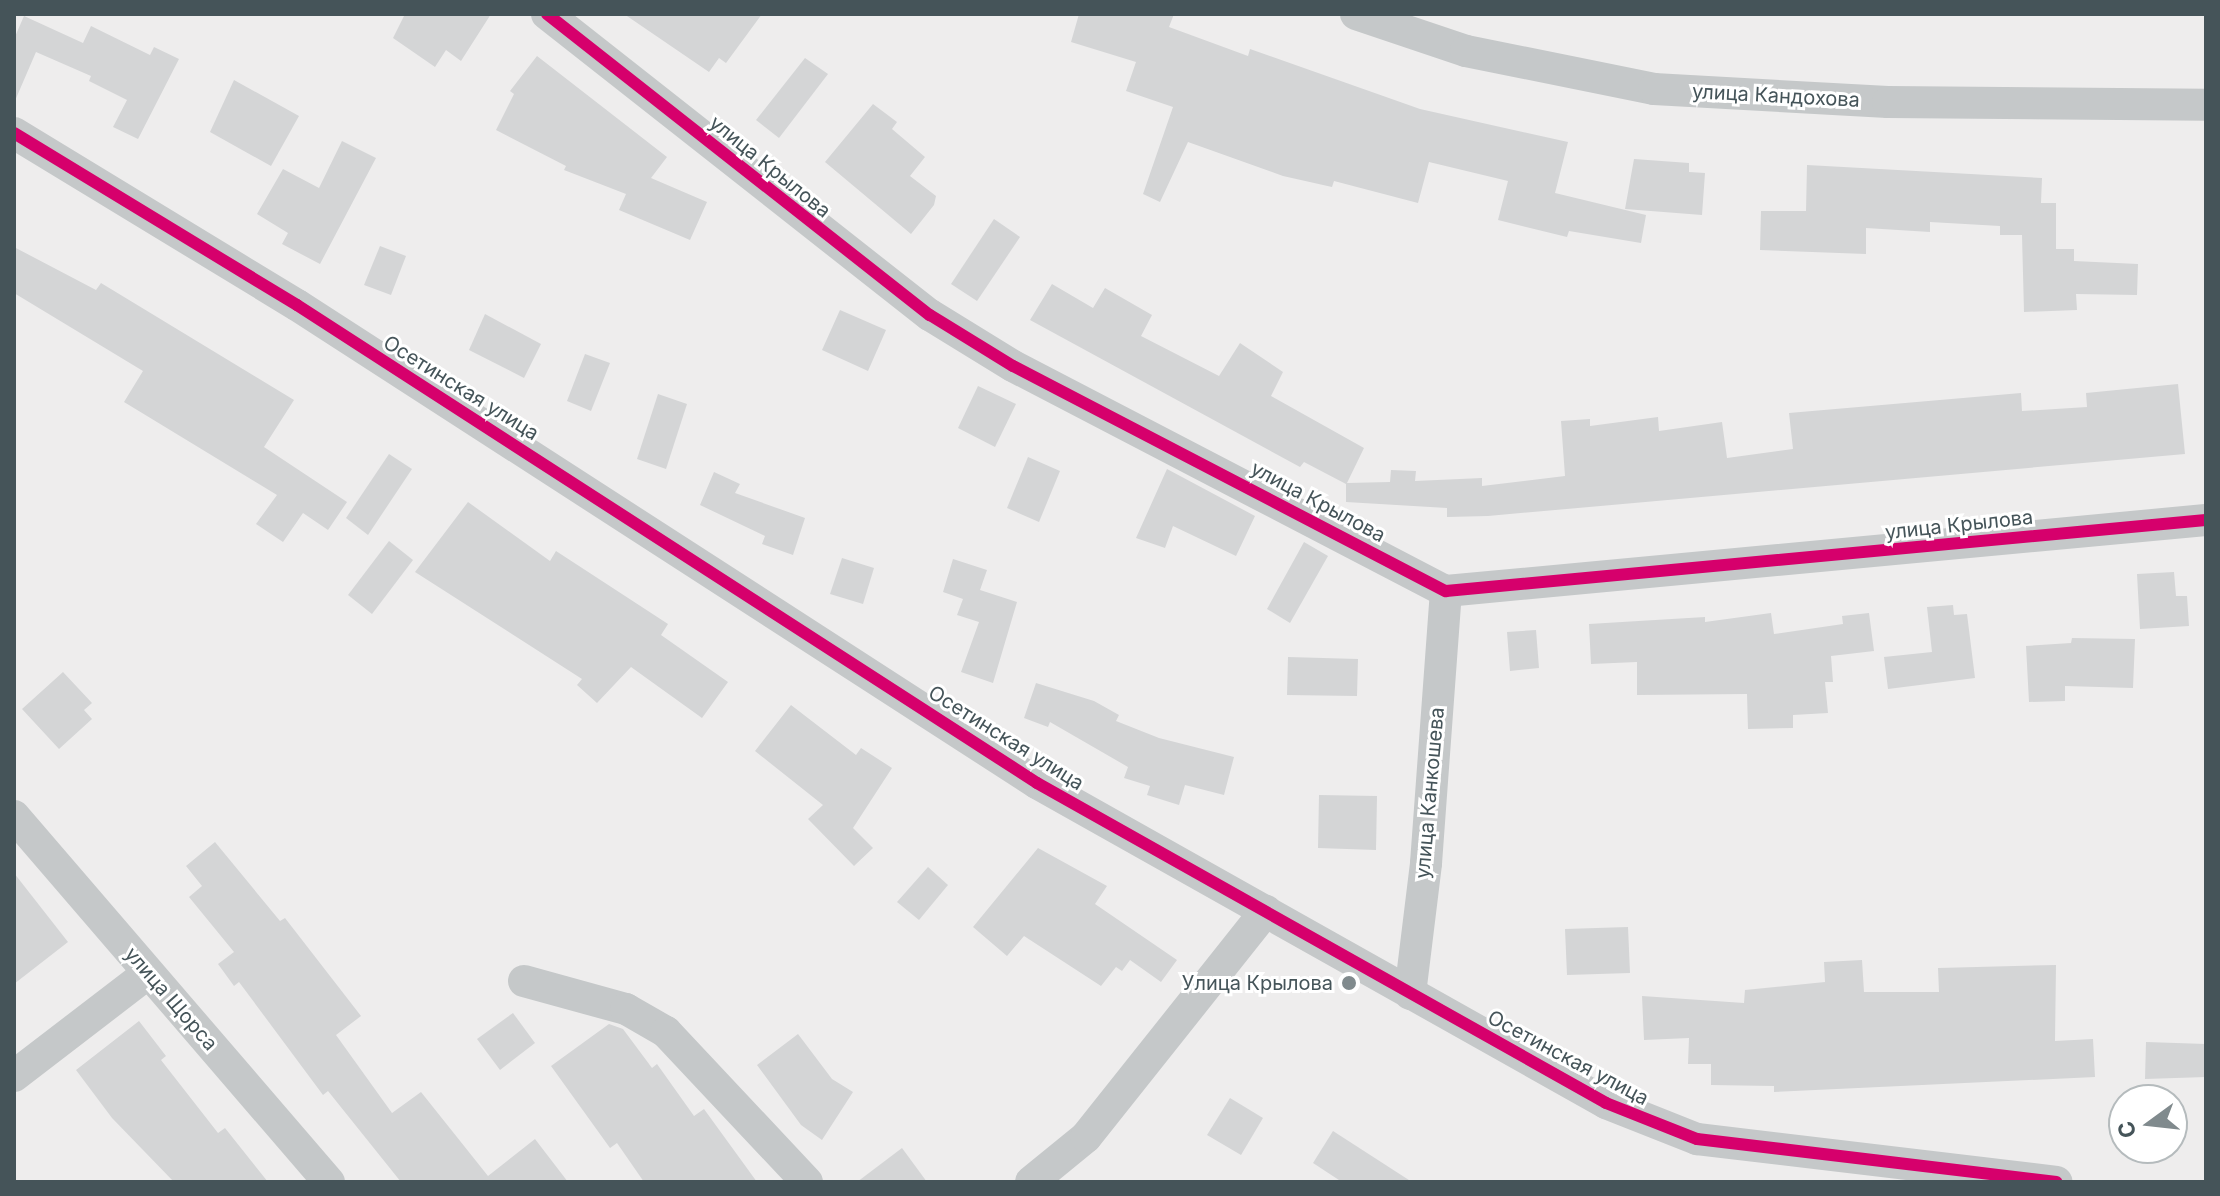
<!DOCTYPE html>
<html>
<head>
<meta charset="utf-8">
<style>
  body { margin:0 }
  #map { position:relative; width:2220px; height:1196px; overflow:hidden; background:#eeeded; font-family:Inter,sans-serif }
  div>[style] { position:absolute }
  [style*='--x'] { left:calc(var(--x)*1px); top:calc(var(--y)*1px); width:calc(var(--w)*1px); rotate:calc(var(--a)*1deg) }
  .building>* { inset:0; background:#d4d5d6 }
  .minor>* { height:32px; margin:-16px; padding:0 16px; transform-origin:16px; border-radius:16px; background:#c5c8c9 }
  .cycleway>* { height:12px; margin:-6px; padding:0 6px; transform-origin:6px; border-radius:6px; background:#d6006c }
  .dots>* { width:22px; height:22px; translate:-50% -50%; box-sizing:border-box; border:4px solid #fff; border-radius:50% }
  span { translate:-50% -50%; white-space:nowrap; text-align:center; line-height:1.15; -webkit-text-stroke:6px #fff; paint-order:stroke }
  .street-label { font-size:20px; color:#455459 }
  .poi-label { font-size:20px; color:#455459 }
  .right { translate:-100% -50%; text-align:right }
  .frame { position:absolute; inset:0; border:16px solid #455459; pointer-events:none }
  .north { position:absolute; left:2108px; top:1084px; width:80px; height:80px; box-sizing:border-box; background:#fff; border:2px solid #b5bbbd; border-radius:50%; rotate:255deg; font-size:22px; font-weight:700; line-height:32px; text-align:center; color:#455459 }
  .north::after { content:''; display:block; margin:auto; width:28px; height:36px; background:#808a8d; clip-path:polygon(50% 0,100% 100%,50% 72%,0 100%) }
</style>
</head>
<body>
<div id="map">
  <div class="building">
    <div style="clip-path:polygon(405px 14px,491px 14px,461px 61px,446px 50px,435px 67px,393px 38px)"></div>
    <div style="clip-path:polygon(624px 14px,762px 14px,726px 63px,719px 58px,709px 72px)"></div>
    <div style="clip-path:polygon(1079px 14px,1174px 14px,1169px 27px,1248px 56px,1250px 49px,1420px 109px,1568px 142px,1555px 193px,1646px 215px,1641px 243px,1569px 231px,1567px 237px,1498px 220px,1508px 181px,1429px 162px,1418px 203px,1334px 181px,1332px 187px,1283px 176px,1188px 142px,1160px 202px,1143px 194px,1173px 107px,1126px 91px,1136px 62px,1071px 42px)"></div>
    <div style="clip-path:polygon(24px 16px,83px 43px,91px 26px,150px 55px,154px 47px,179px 59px,138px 139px,113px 127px,127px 100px,89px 81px,91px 76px,36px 52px,14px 103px,14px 39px)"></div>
    <div style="clip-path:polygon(537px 56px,667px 157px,651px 178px,707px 202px,690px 240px,619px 210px,626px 194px,564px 170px,566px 166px,496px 130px,514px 94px,510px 91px)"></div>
    <div style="clip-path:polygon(805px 58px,828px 74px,779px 138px,756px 120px)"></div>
    <div style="clip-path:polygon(234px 80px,299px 116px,271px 166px,210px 132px)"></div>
    <div style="clip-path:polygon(873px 104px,897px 122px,892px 129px,925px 157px,910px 176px,936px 196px,934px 205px,911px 234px,825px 162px)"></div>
    <div style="clip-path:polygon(342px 141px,376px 158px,320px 264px,282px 244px,288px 233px,257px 214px,283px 169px,319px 188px)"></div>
    <div style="clip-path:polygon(1634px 159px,1689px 163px,1689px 172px,1705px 173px,1702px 215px,1625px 209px)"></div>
    <div style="clip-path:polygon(1807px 165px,2042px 178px,2041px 203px,2056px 203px,2056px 249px,2074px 249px,2074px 261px,2138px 264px,2137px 295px,2076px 294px,2077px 310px,2024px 312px,2022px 235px,2000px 235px,2000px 226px,1930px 222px,1930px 232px,1866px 228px,1866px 254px,1760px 250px,1761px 211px,1806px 211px)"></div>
    <div style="clip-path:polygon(994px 219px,1020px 237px,977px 301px,951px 284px)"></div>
    <div style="clip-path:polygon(380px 246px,406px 256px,391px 295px,364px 285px)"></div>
    <div style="clip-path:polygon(14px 247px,96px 290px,101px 283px,294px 400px,264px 447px,347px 502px,328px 530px,303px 513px,283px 542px,256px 524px,277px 495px,124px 402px,143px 371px,14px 293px)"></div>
    <div style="clip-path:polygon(1052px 284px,1093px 308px,1105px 288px,1152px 315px,1141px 336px,1219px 376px,1240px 343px,1283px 372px,1271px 396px,1364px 448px,1347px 483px,1390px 482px,1391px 470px,1416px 471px,1415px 481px,1482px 478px,1482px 486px,1565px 476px,1561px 421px,1590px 419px,1590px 426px,1658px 417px,1659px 431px,1722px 422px,1727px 458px,1793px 449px,1789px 413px,2021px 393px,2022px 411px,2087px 407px,2086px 393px,2178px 384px,2185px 454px,1488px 516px,1447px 517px,1447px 508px,1346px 502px,1346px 484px,1304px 462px,1300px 467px,1030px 320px)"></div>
    <div style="clip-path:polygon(840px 310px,886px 330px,868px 371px,822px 350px)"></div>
    <div style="clip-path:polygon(485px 314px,541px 344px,524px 378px,469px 350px)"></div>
    <div style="clip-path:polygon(585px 354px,610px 363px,591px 411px,567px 401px)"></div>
    <div style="clip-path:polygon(978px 386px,1016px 404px,995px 447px,958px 428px)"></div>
    <div style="clip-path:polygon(658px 394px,687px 404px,666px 469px,637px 459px)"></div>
    <div style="clip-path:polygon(389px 454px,412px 469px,368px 535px,346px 518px)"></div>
    <div style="clip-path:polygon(1028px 457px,1060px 471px,1039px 522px,1007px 508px)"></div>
    <div style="clip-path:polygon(1167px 469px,1255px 516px,1236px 556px,1173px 526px,1165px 548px,1136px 538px)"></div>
    <div style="clip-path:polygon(714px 472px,740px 484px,735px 493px,805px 518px,793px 555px,762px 544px,765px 536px,700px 505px)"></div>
    <div style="clip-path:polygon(468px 502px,550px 561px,556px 551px,668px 624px,661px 635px,728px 682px,702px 718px,631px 667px,597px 703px,577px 685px,582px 679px,415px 572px)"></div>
    <div style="clip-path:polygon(389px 541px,413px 560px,372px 614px,348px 595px)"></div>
    <div style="clip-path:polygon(1304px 542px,1328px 556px,1290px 623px,1267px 609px)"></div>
    <div style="clip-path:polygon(842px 558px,874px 568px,863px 604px,830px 594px)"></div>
    <div style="clip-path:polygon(953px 559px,987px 570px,980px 590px,1017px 602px,993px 683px,961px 672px,979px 622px,957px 615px,963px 599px,943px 592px)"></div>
    <div style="clip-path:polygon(2174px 572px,2176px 596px,2187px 596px,2189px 626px,2140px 629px,2137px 574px)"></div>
    <div style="clip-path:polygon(1953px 605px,1954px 615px,1967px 614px,1975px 678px,1888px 689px,1884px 657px,1932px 652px,1927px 607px)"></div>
    <div style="clip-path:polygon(1771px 613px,1774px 634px,1843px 624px,1842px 616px,1869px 613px,1874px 651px,1831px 656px,1833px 682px,1825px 682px,1828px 713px,1793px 715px,1793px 728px,1748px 729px,1747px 694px,1637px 695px,1637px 662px,1591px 664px,1589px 624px,1705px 617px,1705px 622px)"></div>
    <div style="clip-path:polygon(1536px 630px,1539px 668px,1510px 671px,1507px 632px)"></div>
    <div style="clip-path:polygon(2072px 638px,2135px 639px,2133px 688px,2065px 686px,2065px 701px,2029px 702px,2026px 646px,2071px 643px)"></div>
    <div style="clip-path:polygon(1288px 657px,1358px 659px,1357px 696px,1287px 695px)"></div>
    <div style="clip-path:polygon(63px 672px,92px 703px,84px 710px,92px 719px,59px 749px,22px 709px)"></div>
    <div style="clip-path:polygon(1036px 683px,1094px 701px,1119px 715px,1116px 721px,1159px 738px,1234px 757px,1224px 795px,1185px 785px,1179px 805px,1147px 795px,1150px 786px,1124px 778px,1128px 767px,1050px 722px,1048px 727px,1024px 718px)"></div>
    <div style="clip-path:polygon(791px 705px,856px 755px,861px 748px,892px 768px,853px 828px,873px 848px,854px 866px,808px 819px,823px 805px,755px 751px)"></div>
    <div style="clip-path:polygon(1319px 795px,1377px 796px,1376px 850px,1318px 848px)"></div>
    <div style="clip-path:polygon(215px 842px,280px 921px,285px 918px,361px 1016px,336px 1035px,392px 1113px,421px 1092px,488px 1176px,535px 1139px,568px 1182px,401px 1182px,328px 1091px,323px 1095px,239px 982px,234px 986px,218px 964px,234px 952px,189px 897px,202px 886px,186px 866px)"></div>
    <div style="clip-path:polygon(1038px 848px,1107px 886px,1095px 904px,1177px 960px,1161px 982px,1130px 960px,1122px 971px,1116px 967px,1101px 986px,1024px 936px,1007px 956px,973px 927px)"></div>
    <div style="clip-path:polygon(928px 867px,948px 885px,919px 920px,897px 902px)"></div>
    <div style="clip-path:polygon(14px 873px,68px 942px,14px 984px)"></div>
    <div style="clip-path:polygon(1628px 927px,1630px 973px,1567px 975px,1565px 929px)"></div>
    <div style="clip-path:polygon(1862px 960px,1864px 992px,1939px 992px,1938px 968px,2056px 965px,2055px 1041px,2093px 1039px,2095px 1077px,1774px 1092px,1774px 1086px,1711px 1085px,1711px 1064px,1688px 1064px,1689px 1038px,1644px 1040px,1642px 996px,1744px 1003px,1745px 990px,1825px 982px,1824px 962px)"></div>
    <div style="clip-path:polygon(513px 1013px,535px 1043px,500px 1070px,477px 1039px)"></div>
    <div style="clip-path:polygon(139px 1021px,166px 1056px,161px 1060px,218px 1133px,225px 1128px,268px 1182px,174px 1182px,112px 1118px,76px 1070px)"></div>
    <div style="clip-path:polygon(609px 1024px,623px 1029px,652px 1068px,657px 1064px,694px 1116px,704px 1109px,757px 1182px,644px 1182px,617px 1143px,610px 1148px,551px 1066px)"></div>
    <div style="clip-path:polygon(798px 1034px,832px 1079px,853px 1092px,822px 1140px,801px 1125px,757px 1065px)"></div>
    <div style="clip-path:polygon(2146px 1042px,2206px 1044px,2206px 1077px,2145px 1079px)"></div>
    <div style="clip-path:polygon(1230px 1098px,1263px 1118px,1241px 1155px,1207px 1135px)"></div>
    <div style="clip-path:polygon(1333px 1131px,1412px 1182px,1342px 1182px,1313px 1163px)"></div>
    <div style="clip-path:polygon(902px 1148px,927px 1182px,857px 1182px)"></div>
  </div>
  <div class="minor">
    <div style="--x:547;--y:14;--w:487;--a:38.2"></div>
    <div style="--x:930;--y:315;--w:97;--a:31.6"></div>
    <div style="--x:1013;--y:366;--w:488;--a:27.5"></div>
    <div style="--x:1446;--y:591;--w:763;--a:-5.34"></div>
    <div style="--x:1356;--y:14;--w:116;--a:18.6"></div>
    <div style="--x:1466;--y:51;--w:192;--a:11.4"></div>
    <div style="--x:1654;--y:89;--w:234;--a:3.2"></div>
    <div style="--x:1888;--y:102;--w:318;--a:0.5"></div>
    <div style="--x:14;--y:133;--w:331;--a:31.3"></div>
    <div style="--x:297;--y:305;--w:881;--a:32.86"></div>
    <div style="--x:1037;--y:783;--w:653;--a:29.35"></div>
    <div style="--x:1606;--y:1103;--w:98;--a:21.6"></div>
    <div style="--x:1697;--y:1139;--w:362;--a:6.8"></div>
    <div style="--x:14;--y:816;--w:483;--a:49.3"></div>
    <div style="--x:524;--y:981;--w:106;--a:15.4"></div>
    <div style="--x:626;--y:1009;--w:46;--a:29.9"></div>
    <div style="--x:666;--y:1032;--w:206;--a:46.8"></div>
    <div style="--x:1410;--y:994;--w:132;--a:-83"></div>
    <div style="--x:1426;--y:863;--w:273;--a:-85.8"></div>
    <div style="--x:14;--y:1076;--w:169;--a:-37.5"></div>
    <div style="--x:1031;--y:1182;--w:71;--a:-39.3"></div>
    <div style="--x:1086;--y:1137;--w:289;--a:-51.5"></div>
  </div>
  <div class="cycleway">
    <div style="--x:547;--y:14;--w:487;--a:38.2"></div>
    <div style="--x:930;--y:315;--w:97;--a:31.6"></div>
    <div style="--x:1013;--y:366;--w:488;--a:27.5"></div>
    <div style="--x:1446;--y:591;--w:763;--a:-5.34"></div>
    <div style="--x:14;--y:133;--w:331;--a:31.3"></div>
    <div style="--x:297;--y:305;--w:881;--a:32.86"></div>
    <div style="--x:1037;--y:783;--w:653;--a:29.35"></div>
    <div style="--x:1606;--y:1103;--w:98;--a:21.6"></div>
    <div style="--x:1697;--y:1139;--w:362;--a:6.8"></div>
  </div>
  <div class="dots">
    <div style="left:1349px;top:983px;background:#808a8d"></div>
  </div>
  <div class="street-label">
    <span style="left:1776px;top:96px;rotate:3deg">улица Кандохова</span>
    <span style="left:770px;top:167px;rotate:39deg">улица Крылова</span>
    <span style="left:461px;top:388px;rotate:32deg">Осетинская улица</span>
    <span style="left:1318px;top:502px;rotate:28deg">улица Крылова</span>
    <span style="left:1959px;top:525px;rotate:-6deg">улица Крылова</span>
    <span style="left:1006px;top:738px;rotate:32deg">Осетинская улица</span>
    <span style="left:1430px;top:793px;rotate:-85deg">улица Канкошева</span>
    <span style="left:171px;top:999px;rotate:49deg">улица Щорса</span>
    <span style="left:1568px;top:1058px;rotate:28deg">Осетинская улица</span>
  </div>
  <div class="poi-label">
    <span class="right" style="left:1333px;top:983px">Улица Крылова</span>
  </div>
  <div class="frame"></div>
  <div class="north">С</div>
</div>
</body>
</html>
